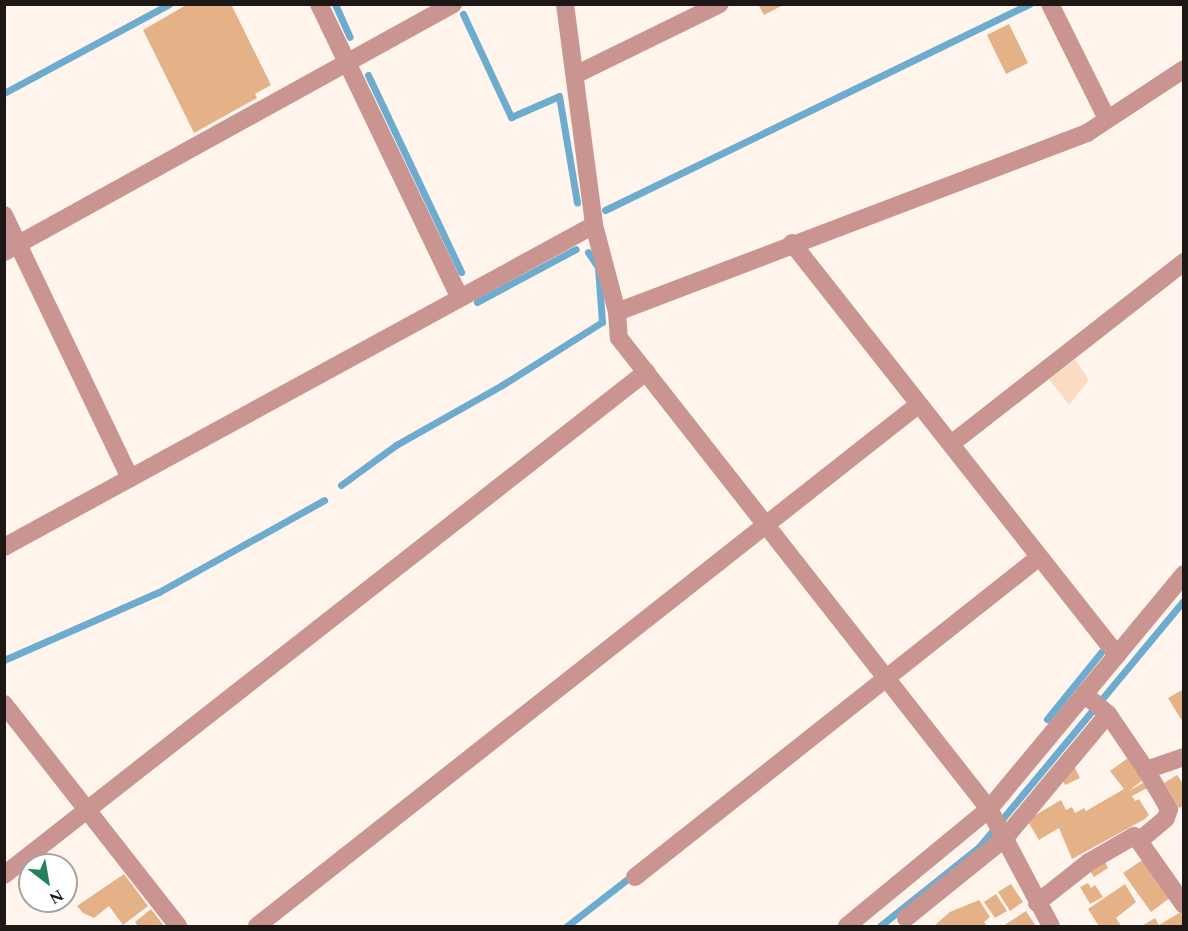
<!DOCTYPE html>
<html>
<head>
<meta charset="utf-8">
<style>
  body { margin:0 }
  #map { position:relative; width:1188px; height:931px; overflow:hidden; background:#fff5ed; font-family:Spectral,serif }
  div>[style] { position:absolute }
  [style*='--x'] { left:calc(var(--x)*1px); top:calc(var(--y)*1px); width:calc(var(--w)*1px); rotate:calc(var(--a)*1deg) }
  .green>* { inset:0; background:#fbdcc3 }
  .stream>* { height:7px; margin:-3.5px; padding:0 3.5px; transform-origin:3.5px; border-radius:3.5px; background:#6daccf }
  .building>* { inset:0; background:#e5b287 }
  .street>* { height:18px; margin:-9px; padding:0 9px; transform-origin:9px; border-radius:9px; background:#ca9591 }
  span { translate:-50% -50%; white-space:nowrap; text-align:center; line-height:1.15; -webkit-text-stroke:5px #fff; paint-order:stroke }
  .frame { position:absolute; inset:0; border:6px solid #1d1815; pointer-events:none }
  .north { position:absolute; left:18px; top:853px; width:60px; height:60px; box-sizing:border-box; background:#fff; border:2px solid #a5a3a1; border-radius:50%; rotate:149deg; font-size:16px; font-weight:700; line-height:24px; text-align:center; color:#1d1815 }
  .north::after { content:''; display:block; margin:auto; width:21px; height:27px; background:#22835b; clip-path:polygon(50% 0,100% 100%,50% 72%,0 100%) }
</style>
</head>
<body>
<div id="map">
  <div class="green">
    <div style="clip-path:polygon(1075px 359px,1089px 380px,1069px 405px,1049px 379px)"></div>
  </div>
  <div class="stream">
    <div style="--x:335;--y:4;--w:36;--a:66"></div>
    <div style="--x:463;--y:14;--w:114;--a:65"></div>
    <div style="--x:511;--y:117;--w:52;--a:-23.6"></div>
    <div style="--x:559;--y:96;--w:108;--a:80.4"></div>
    <div style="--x:368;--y:75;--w:218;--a:64.7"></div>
    <div style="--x:4;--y:93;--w:187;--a:-28.3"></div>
    <div style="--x:605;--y:210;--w:472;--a:-25.9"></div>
    <div style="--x:477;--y:302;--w:112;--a:-28.2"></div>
    <div style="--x:341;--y:485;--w:68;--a:-36"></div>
    <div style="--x:396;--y:445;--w:122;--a:-29.5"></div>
    <div style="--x:502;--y:385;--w:118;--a:-32.2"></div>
    <div style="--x:602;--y:322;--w:55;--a:-94.2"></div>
    <div style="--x:598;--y:267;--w:18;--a:-124"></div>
    <div style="--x:4;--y:660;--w:169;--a:-23.7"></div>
    <div style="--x:159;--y:592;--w:189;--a:-29.1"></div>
    <div style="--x:1047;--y:719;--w:87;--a:-51"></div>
    <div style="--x:567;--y:926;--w:75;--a:-37.9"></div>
    <div style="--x:880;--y:926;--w:127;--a:-38.6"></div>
    <div style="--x:979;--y:847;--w:321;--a:-50.3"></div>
  </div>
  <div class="building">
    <div style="clip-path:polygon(188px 4px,231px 4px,271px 85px,255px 94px,257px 98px,194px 133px,143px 30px)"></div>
    <div style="clip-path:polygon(758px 4px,785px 4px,764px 15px)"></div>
    <div style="clip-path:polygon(1009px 24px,1028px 63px,1006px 74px,987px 35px)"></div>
    <div style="clip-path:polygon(1184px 689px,1184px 724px,1168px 698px)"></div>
    <div style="clip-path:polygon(1128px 758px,1144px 779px,1129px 791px,1143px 783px,1147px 788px,1132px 796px,1135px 801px,1139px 799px,1149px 815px,1145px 819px,1072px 859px,1059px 828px,1039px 840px,1027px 820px,1061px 800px,1066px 810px,1072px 807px,1075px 813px,1084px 808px,1086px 811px,1124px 789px,1110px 771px)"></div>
    <div style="clip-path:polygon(1073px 764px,1080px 778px,1065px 785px,1062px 778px)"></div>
    <div style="clip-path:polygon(1177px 775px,1184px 785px,1184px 806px,1179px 808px,1164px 783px)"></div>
    <div style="clip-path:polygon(1103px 858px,1108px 868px,1094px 877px,1087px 867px)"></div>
    <div style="clip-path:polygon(1144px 859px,1171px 897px,1151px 912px,1123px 873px)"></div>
    <div style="clip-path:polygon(124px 874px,148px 906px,123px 925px,109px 906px,94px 918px,83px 913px,77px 906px)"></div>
    <div style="clip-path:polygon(1088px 883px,1091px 888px,1095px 885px,1103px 897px,1090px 904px,1080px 887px)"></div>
    <div style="clip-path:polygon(1011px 884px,1023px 902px,1010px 911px,998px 892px)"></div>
    <div style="clip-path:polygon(1125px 884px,1136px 902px,1116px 918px,1121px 926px,1099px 926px,1088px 909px)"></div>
    <div style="clip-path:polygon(996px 894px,1007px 911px,995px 918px,984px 902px)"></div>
    <div style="clip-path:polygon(979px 900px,990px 917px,984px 922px,987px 926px,935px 925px,950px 912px)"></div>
    <div style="clip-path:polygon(151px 909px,164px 926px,138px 926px,135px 922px)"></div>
    <div style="clip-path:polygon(1026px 911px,1036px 926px,1003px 926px)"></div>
    <div style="clip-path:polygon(1181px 912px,1184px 926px,1142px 926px,1155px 918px,1159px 925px)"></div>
  </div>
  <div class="street">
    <div style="--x:319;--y:4;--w:326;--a:64.4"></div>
    <div style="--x:565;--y:4;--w:223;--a:82.5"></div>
    <div style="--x:594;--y:225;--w:90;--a:75.2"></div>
    <div style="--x:617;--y:312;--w:26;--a:86"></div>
    <div style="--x:619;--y:338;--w:599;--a:51.85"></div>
    <div style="--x:989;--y:809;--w:132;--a:62.1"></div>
    <div style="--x:1050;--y:4;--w:128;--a:63.6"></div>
    <div style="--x:575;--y:75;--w:161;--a:-26.1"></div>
    <div style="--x:4;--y:215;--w:292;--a:64.4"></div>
    <div style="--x:792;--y:243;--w:525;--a:51.73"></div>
    <div style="--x:4;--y:252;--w:513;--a:-28.91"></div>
    <div style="--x:617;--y:312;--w:503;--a:-20.85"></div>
    <div style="--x:1087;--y:133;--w:116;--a:-33.4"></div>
    <div style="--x:951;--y:444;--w:296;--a:-38"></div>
    <div style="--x:4;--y:547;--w:672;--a:-28.62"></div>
    <div style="--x:1084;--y:694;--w:31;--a:40"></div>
    <div style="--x:1108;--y:714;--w:68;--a:55.8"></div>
    <div style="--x:1146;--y:770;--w:40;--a:-18.9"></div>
    <div style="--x:4;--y:704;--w:282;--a:51.9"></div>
    <div style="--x:1139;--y:841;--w:78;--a:54.9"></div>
    <div style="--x:4;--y:875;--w:816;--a:-38.08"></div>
    <div style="--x:635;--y:877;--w:514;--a:-38.36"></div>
    <div style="--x:1037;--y:903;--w:66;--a:-38.3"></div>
    <div style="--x:1089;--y:862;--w:52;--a:-30"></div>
    <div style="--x:1134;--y:836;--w:7;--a:45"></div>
    <div style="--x:1139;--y:841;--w:35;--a:-40"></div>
    <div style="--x:1166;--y:818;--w:9;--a:-72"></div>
    <div style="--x:1169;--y:809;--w:45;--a:-120.5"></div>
    <div style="--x:906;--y:918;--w:127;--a:-38.9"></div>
    <div style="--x:1005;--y:838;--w:161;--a:-50.3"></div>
    <div style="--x:257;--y:926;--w:842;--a:-38.25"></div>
    <div style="--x:847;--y:926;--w:184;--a:-39.5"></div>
    <div style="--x:989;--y:809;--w:305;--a:-50.3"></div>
  </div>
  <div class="frame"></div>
  <div class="north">N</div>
</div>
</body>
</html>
